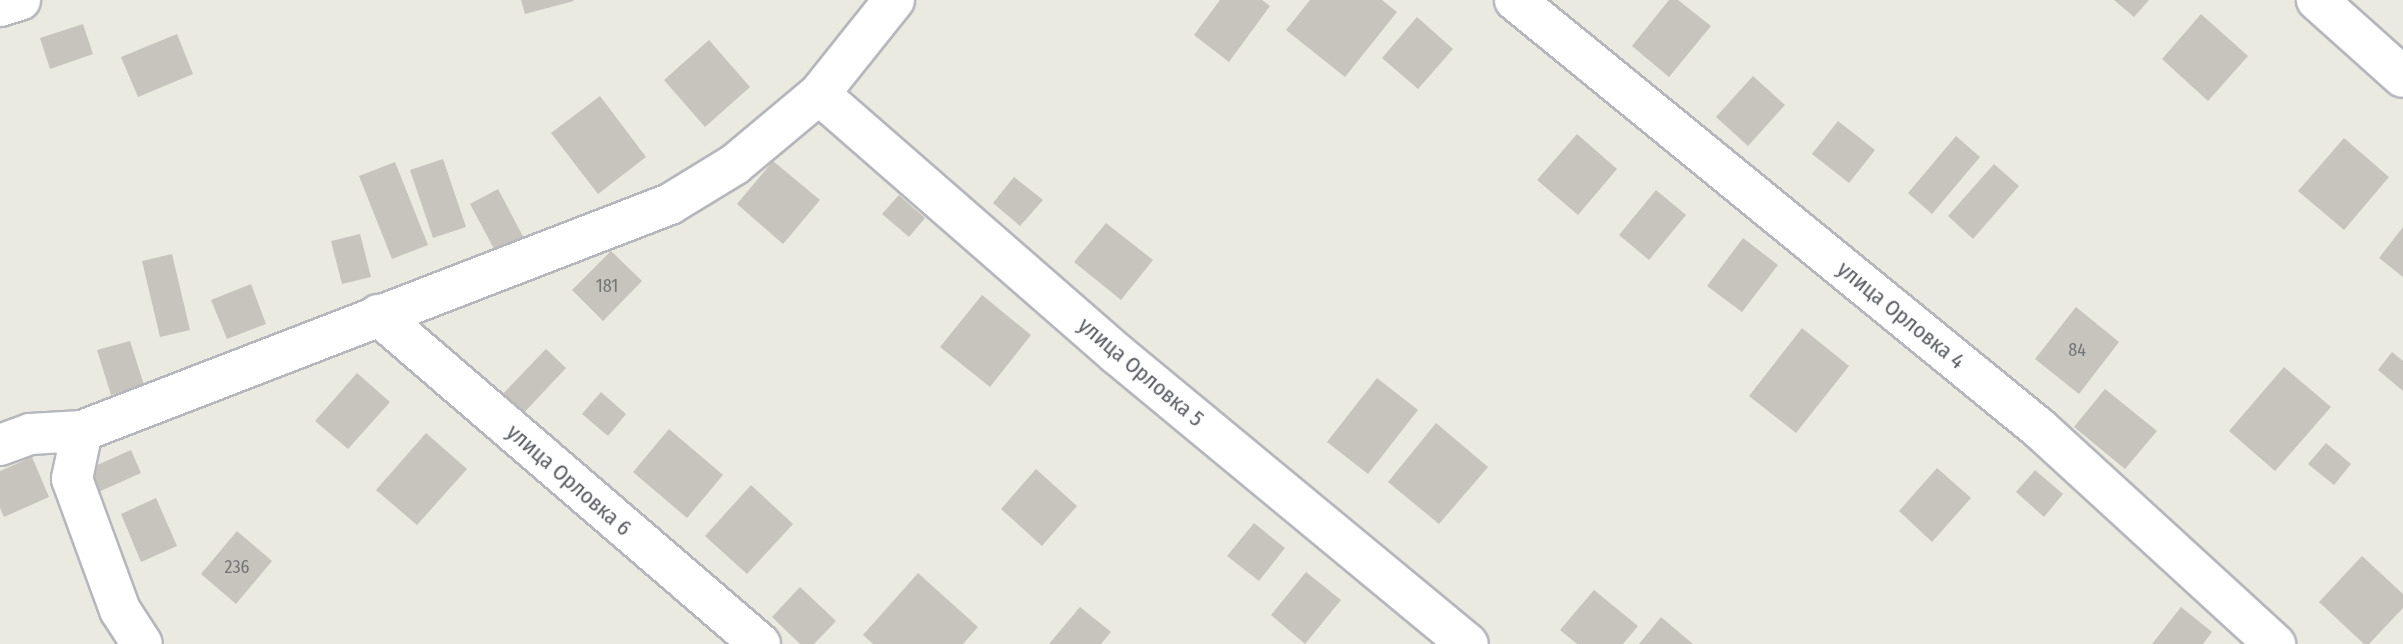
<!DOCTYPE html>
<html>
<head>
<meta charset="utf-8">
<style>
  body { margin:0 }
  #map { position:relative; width:2403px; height:644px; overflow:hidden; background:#ebeae0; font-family:"Fira Sans Condensed",sans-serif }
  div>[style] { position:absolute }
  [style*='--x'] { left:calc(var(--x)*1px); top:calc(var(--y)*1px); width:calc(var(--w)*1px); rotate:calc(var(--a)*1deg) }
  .building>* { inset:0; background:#c6c4bd }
  .roads { filter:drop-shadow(2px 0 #b5b7bc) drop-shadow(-2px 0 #b5b7bc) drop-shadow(0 2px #b5b7bc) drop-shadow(0 -2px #b5b7bc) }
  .minor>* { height:40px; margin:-20px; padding:0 20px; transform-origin:20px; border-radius:20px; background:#fff }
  span { translate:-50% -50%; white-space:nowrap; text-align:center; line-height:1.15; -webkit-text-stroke:7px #fff; paint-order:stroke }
  .number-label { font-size:18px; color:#747577 }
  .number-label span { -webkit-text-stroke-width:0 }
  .street-label { font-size:22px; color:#585b60 }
</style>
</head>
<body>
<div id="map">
  <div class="building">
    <div style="clip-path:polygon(521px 0,573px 0,574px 1px,525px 14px)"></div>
    <div style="clip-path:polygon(1220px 0,1262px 0,1270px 6px,1229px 62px,1194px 35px)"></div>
    <div style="clip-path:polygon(1310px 0,1382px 0,1397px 12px,1345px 77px,1286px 30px)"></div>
    <div style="clip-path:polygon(1669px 0,1678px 0,1711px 26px,1669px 77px,1632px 46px)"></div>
    <div style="clip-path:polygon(2114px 0,2149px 0,2134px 17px)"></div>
    <div style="clip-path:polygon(2201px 14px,2248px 56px,2208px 101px,2162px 59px)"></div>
    <div style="clip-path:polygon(1417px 17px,1453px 49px,1418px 89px,1382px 58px)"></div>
    <div style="clip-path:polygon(83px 24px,93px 54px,50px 69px,40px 38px)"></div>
    <div style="clip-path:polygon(177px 34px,193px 74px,138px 97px,121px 57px)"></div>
    <div style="clip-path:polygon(709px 40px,750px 87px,705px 127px,664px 80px)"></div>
    <div style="clip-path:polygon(1753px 76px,1785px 105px,1748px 146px,1716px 117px)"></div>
    <div style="clip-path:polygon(600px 96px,646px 157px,598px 194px,551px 133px)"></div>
    <div style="clip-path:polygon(1838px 121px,1875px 150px,1849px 183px,1812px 154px)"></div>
    <div style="clip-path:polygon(1577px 134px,1617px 169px,1578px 215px,1537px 180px)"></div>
    <div style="clip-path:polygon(1956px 136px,1980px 157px,1932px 214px,1908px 193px)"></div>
    <div style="clip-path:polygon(2344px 138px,2389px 177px,2344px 230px,2298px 191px)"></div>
    <div style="clip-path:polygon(443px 159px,466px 227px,433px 238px,410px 170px)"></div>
    <div style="clip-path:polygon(773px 161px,820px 200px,783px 244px,737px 204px)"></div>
    <div style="clip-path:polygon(395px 162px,428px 245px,392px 259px,359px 176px)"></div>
    <div style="clip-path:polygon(1994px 164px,2019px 186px,1973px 239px,1948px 216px)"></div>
    <div style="clip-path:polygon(1014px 177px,1043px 200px,1020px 226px,993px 203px)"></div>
    <div style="clip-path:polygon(498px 189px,527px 244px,499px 258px,470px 204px)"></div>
    <div style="clip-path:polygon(1656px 190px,1686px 215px,1649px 260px,1619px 235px)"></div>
    <div style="clip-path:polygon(899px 195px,925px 218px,909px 237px,882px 214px)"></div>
    <div style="clip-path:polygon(1106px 223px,1153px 260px,1121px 300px,1074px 262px)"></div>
    <div style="clip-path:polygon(2403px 227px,2403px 277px,2379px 258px)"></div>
    <div style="clip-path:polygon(360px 234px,371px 277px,342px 284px,331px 241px)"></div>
    <div style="clip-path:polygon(1743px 238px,1778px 265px,1742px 312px,1707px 286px)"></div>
    <div style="clip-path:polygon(611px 251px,642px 281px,603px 321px,572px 290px)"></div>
    <div style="clip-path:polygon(172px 254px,190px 330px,160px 337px,142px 261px)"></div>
    <div style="clip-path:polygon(251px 284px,266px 324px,227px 339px,211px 300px)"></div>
    <div style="clip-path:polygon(982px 295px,1031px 335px,990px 387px,940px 347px)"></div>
    <div style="clip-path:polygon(2076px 307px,2119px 342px,2079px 394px,2035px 359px)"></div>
    <div style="clip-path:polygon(1802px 328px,1849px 366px,1796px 433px,1749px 396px)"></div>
    <div style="clip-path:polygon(130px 341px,144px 385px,111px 395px,97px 350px)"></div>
    <div style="clip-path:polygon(546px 349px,566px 368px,519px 418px,498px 399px)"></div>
    <div style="clip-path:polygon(2392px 352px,2403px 361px,2403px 391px,2378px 370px)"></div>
    <div style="clip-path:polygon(2284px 367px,2331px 407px,2275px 471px,2229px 431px)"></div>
    <div style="clip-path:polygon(357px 373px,390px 402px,348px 449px,315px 421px)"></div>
    <div style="clip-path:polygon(1377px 378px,1418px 410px,1368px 474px,1327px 442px)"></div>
    <div style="clip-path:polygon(2105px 389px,2157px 431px,2125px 469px,2074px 427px)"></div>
    <div style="clip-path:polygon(601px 392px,626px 414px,608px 436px,582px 414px)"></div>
    <div style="clip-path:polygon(1436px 423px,1488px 467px,1439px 524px,1388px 482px)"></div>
    <div style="clip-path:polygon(669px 429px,723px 475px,687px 518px,633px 472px)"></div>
    <div style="clip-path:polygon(426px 433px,467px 469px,417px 525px,376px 490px)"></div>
    <div style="clip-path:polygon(2326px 443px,2351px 464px,2334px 485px,2308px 464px)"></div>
    <div style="clip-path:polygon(131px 450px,141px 473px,96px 493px,86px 470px)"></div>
    <div style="clip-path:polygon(32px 457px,49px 497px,4px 517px,0 508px,0 471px)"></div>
    <div style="clip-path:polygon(1937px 468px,1971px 498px,1932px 542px,1899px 511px)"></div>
    <div style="clip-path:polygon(1036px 469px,1077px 506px,1042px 546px,1001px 509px)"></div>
    <div style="clip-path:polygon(2035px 470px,2063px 494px,2044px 517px,2016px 492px)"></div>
    <div style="clip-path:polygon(751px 485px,793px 524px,747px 574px,705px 536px)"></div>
    <div style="clip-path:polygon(156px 498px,177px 546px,141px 562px,121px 514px)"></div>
    <div style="clip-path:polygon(1254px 523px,1285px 548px,1259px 581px,1227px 556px)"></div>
    <div style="clip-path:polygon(237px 531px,272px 561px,236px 604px,201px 574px)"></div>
    <div style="clip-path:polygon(2362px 556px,2403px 594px,2403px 608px,2369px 644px,2364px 644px,2319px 602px)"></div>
    <div style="clip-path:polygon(1306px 572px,1341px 600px,1305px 644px,1271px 615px)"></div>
    <div style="clip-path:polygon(918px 573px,978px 627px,963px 644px,873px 644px,863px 635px)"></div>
    <div style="clip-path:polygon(800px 587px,836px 621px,814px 644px,800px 644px,772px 617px)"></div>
    <div style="clip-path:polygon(1594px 590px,1638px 626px,1623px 644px,1577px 644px,1560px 630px)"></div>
    <div style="clip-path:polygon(1080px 607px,1111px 632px,1101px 644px,1049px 644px)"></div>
    <div style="clip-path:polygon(2181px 607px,2212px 632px,2203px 644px,2152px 644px)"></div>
    <div style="clip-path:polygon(1661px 617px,1693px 644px,1639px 644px)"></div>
  </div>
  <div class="roads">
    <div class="minor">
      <div style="--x:1515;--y:0;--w:678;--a:39.25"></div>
      <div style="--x:2040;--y:429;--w:319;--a:42.5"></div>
      <div style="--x:2317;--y:0;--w:115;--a:41.8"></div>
      <div style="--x:0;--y:6;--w:21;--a:-17"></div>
      <div style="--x:819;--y:94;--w:395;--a:41.1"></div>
      <div style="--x:1117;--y:354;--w:455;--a:39.6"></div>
      <div style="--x:378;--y:315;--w:504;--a:40.74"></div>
      <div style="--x:82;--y:431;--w:49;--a:101.8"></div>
      <div style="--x:72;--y:479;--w:140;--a:69.9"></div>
      <div style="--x:120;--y:610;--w:40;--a:57.1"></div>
      <div style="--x:0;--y:445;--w:32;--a:-20"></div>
      <div style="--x:30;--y:434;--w:52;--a:-3.3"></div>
      <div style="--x:82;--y:431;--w:630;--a:-21.11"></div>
      <div style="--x:670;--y:204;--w:75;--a:-31.4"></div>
      <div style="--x:734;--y:165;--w:111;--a:-39.9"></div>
      <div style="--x:819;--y:94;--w:120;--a:-51.4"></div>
    </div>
  </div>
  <div class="number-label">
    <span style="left:607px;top:286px">181</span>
    <span style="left:2077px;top:350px">84</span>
    <span style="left:237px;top:567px">236</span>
  </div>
  <div class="street-label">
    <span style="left:1901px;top:315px;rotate:39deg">улица Орловка 4</span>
    <span style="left:1141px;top:372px;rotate:40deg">улица Орловка 5</span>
    <span style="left:569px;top:480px;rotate:41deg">улица Орловка 6</span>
  </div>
</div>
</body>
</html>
